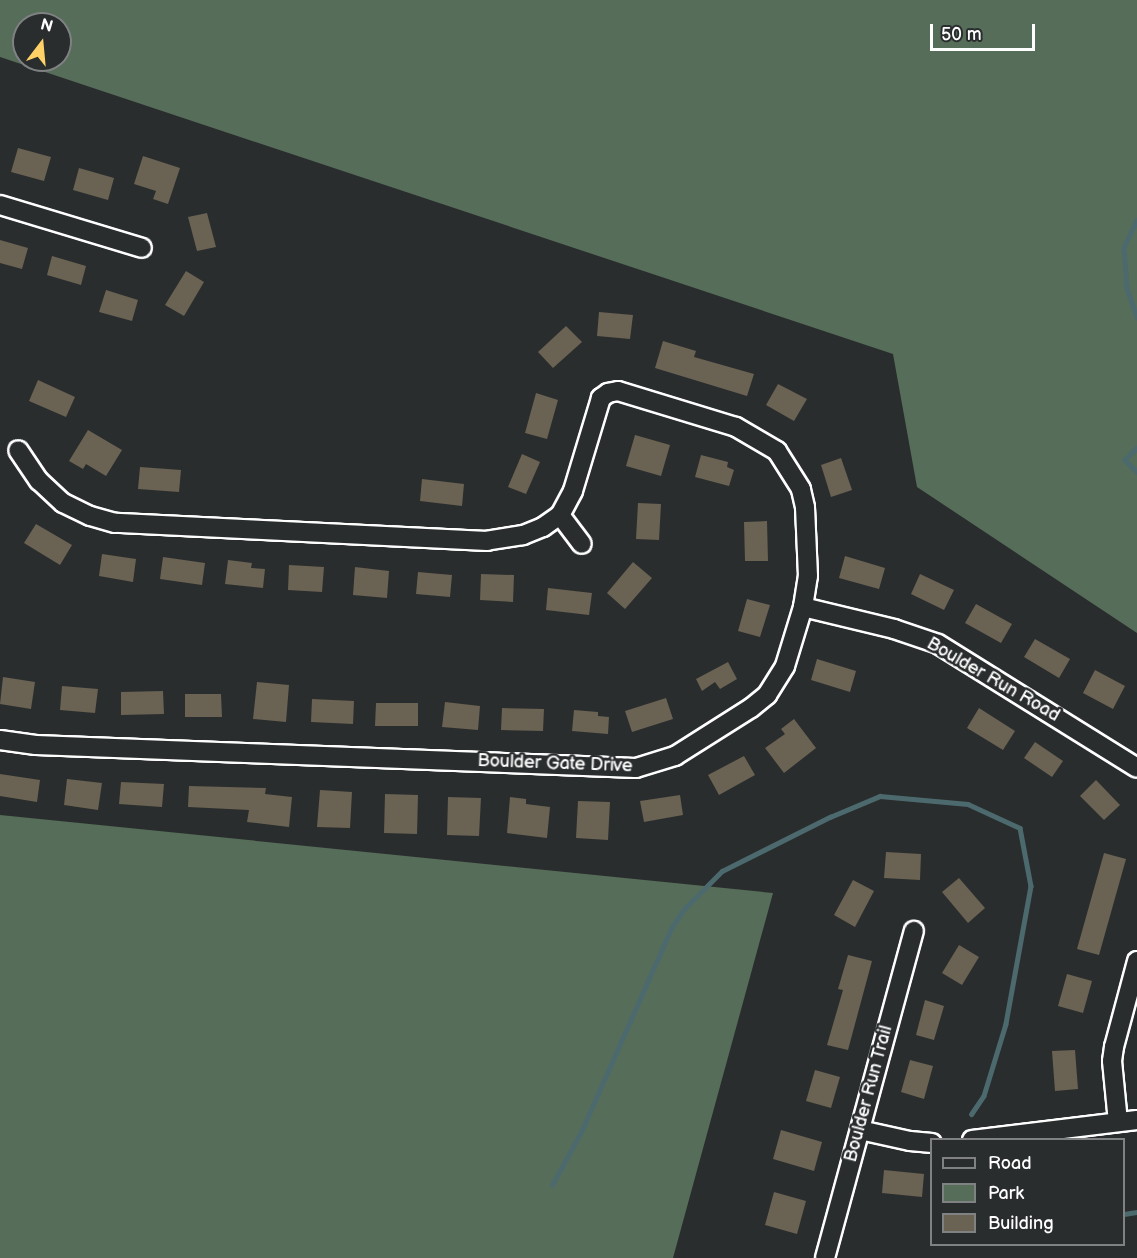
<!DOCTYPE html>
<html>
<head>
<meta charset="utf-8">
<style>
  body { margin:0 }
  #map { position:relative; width:1137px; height:1258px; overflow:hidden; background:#2a2d2e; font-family:"Balsamiq Sans",sans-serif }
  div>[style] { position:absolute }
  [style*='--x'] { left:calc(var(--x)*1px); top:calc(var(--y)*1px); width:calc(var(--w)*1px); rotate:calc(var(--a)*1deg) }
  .green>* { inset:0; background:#566d59 }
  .stream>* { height:4.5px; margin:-2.25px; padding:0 2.25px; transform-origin:2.25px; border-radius:2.25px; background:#4c6a6e }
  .building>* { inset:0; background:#6a6252 }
  .roads { filter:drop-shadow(2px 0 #fff) drop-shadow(-2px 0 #fff) drop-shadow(0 2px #fff) drop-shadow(0 -2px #fff) }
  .minor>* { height:18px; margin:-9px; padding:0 9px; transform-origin:9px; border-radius:9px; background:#2a2d2e }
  span { translate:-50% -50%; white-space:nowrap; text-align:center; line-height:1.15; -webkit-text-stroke:5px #2a2d2e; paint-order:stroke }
  .street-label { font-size:18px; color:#fff }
  .legend { position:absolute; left:930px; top:1138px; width:195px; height:108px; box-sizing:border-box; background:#2a2d2e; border:2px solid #7f8182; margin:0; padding:8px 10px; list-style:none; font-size:18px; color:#fff }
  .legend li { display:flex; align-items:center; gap:12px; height:30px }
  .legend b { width:30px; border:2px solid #7f8182 }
  .north { position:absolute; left:12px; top:12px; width:60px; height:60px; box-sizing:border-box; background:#2a2d2e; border:2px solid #7f8182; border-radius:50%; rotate:16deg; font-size:16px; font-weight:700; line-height:24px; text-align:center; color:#fff }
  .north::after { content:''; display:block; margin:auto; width:21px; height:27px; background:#ffd166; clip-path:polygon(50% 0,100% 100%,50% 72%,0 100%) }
  .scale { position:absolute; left:930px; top:24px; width:105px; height:27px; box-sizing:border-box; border:3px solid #fff; border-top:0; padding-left:8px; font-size:18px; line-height:21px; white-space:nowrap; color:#fff; -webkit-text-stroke:4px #2a2d2e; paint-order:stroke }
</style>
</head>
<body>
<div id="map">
  <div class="green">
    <div style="clip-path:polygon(evenodd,0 0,1137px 0,1137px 633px,917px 487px,893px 354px,0 57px,0 0,24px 24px,60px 24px,60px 60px,24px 60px,24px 24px)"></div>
    <div style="clip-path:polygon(0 815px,773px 893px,673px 1258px,0 1258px)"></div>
  </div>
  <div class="stream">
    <div style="--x:1137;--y:220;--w:31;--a:115"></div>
    <div style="--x:1124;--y:248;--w:40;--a:85.7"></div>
    <div style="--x:1127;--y:288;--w:31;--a:71"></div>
    <div style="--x:1137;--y:448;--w:17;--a:135"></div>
    <div style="--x:1125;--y:460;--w:17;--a:45"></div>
    <div style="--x:552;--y:1185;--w:60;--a:-61.3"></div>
    <div style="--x:581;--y:1132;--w:224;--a:-66.1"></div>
    <div style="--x:672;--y:927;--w:23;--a:-56"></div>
    <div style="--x:685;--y:908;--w:52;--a:-45"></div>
    <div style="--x:722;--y:871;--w:121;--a:-26.6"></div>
    <div style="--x:830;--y:817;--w:54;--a:-22.8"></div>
    <div style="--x:880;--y:796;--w:88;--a:5.2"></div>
    <div style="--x:968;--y:804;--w:57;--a:24.8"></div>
    <div style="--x:1020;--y:828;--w:59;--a:79.3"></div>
    <div style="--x:1031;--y:886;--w:140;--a:100.3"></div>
    <div style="--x:1006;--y:1024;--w:75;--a:107"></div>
    <div style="--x:984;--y:1096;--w:22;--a:124"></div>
    <div style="--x:1124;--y:1214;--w:13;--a:-9"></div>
  </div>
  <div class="building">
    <div style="clip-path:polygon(18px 148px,51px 157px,44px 181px,11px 172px)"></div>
    <div style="clip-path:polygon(143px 156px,180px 168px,168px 204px,153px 199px,156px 191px,134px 184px)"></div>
    <div style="clip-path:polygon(79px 168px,114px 178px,108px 200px,73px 190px)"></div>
    <div style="clip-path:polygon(207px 213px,216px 247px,197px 251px,188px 217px)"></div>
    <div style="clip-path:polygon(0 240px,28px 248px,22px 269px,0 263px)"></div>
    <div style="clip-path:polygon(52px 256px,86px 266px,81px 285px,47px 275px)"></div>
    <div style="clip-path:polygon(186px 271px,204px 282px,184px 316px,165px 305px)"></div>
    <div style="clip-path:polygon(106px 290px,138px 300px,132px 321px,99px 312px)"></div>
    <div style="clip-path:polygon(599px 312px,633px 315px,630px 339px,597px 336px)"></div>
    <div style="clip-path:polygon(566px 326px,582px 342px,553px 368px,538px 352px)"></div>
    <div style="clip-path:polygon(663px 341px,696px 351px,694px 357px,754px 374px,747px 396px,655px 368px)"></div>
    <div style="clip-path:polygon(38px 380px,75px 397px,66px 417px,29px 401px)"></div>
    <div style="clip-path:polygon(778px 384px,807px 399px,794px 421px,766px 405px)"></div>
    <div style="clip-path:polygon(536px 393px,558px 400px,547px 439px,525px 433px)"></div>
    <div style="clip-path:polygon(88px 430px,122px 450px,106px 476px,86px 464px,83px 469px,69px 461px)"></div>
    <div style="clip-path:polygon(635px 435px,670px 445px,661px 476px,626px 466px)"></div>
    <div style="clip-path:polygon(522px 454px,540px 462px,526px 494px,508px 487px)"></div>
    <div style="clip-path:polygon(701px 455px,728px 462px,727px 467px,734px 470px,729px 486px,695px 477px)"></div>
    <div style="clip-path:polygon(841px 458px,852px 490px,831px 497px,821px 465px)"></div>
    <div style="clip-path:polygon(140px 467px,181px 470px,179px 492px,138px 489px)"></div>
    <div style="clip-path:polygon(422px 479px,464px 484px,462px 506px,420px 501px)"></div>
    <div style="clip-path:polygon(638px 503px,661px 504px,659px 540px,636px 539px)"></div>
    <div style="clip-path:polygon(767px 521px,768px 561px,745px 561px,744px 522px)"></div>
    <div style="clip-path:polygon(36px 524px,72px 545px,60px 565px,24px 543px)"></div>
    <div style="clip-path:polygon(102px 554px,136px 559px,133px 582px,99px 576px)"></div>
    <div style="clip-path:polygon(845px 556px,885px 568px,879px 589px,839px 578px)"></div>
    <div style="clip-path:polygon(163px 557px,205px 563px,202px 585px,160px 579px)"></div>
    <div style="clip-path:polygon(228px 560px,252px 563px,251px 568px,265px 569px,263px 588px,225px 584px)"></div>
    <div style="clip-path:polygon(633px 562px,652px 578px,625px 609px,607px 593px)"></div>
    <div style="clip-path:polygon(289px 565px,324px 567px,322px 592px,288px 590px)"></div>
    <div style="clip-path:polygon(355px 567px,389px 571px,387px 598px,353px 595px)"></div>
    <div style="clip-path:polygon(418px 572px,452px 575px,450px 597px,416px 594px)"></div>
    <div style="clip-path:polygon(481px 574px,514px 575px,513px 602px,480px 600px)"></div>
    <div style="clip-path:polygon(920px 574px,954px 590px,944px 610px,911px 594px)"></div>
    <div style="clip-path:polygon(548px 588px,592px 593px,589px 615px,546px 610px)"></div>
    <div style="clip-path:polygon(747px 599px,770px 605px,760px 637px,738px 631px)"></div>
    <div style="clip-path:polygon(976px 604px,1012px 624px,1001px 643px,965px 623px)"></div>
    <div style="clip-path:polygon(1035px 639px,1070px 659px,1059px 678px,1024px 657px)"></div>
    <div style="clip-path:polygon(817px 659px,856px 671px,850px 692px,811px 680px)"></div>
    <div style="clip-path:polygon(728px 662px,737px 679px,720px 689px,715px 682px,702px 691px,696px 679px)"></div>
    <div style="clip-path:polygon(1095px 670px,1125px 686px,1113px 709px,1083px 693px)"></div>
    <div style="clip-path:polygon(3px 677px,35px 682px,31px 709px,0 704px)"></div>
    <div style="clip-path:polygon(257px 682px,289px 685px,286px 722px,253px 719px)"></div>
    <div style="clip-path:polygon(62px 686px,98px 689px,95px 713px,60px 710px)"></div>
    <div style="clip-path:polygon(163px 691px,164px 714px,121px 715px,121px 692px)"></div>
    <div style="clip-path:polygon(185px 694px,221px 694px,222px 717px,185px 717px)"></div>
    <div style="clip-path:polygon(666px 698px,673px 719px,632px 732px,625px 711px)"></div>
    <div style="clip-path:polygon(312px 699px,354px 701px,353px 724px,311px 722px)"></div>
    <div style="clip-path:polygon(445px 702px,480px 706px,478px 730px,442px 727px)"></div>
    <div style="clip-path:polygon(376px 703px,418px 703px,418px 726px,375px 726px)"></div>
    <div style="clip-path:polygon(502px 708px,544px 709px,543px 731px,501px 730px)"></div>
    <div style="clip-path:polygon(979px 708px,1015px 731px,1003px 750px,967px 728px)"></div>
    <div style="clip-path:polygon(574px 710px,598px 712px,598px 716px,609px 717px,608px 734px,572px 731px)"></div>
    <div style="clip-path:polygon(794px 719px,816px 748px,784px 773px,765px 748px,785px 734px,781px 729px)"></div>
    <div style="clip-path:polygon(1035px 742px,1063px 761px,1052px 777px,1024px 758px)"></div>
    <div style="clip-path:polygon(744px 756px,755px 775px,719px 795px,708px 775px)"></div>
    <div style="clip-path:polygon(0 774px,40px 780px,37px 802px,0 796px)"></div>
    <div style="clip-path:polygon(67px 779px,102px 783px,98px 810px,64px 805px)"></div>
    <div style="clip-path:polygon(1096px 780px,1120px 805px,1104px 820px,1080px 796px)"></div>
    <div style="clip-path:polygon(121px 782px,164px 784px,162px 807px,119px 804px)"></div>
    <div style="clip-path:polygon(189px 786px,266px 788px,265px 794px,292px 797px,289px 827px,247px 822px,249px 810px,188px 807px)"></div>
    <div style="clip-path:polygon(320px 790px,352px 792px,350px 828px,317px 827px)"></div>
    <div style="clip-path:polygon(385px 794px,418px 795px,417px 834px,384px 833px)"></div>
    <div style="clip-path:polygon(680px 795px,683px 815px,644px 822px,640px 801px)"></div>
    <div style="clip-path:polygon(448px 797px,481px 798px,479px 836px,447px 835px)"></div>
    <div style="clip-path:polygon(510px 797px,526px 799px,526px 804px,550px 807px,547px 838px,507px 833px)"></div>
    <div style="clip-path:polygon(578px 801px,610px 802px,608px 840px,576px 838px)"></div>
    <div style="clip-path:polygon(886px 852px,921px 854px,920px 880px,884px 878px)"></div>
    <div style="clip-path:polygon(1104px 853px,1126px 859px,1099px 955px,1077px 949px)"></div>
    <div style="clip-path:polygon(959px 878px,985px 908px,968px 923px,942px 892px)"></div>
    <div style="clip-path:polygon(853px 880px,874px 891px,855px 927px,834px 915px)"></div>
    <div style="clip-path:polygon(959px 945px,979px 957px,962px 985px,942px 973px)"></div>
    <div style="clip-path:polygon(848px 955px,872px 961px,848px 1050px,827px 1045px,843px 990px,838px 989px)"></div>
    <div style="clip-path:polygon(1067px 974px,1092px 981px,1083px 1013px,1058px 1006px)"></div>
    <div style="clip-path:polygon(925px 1000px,944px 1006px,934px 1040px,916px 1035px)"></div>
    <div style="clip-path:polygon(1075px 1050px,1078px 1089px,1055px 1091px,1052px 1051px)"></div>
    <div style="clip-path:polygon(910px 1060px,933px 1066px,924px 1099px,901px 1092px)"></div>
    <div style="clip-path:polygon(815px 1070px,840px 1077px,831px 1108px,806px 1101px)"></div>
    <div style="clip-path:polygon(781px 1130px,822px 1142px,814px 1171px,773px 1159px)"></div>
    <div style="clip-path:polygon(884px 1170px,924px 1174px,922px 1197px,882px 1193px)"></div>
    <div style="clip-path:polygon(774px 1192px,806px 1201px,797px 1234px,765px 1225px)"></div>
  </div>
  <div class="roads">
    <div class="minor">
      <div style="--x:0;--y:205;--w:148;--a:16.8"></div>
      <div style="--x:560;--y:515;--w:36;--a:53"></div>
      <div style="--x:803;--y:607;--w:94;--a:13.6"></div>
      <div style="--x:894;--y:629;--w:46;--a:18.8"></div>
      <div style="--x:938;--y:644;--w:234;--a:31.9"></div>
      <div style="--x:0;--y:740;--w:36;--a:8"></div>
      <div style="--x:36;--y:745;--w:600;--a:2.2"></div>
      <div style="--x:636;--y:768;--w:41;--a:-17.1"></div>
      <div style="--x:675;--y:756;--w:90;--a:-32.3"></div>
      <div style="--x:751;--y:708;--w:21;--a:-39"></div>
      <div style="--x:767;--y:695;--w:34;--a:-58"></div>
      <div style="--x:785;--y:666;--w:62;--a:-73"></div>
      <div style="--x:803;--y:607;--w:31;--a:-81"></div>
      <div style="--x:808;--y:576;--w:69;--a:-92.5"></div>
      <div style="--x:805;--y:507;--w:18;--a:-103"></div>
      <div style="--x:801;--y:489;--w:45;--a:-122.3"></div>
      <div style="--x:777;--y:451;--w:48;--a:-149.7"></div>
      <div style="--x:736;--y:427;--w:123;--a:-163"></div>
      <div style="--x:618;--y:391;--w:10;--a:169"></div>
      <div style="--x:608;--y:393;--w:9;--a:144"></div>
      <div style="--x:601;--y:398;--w:97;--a:106.8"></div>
      <div style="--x:573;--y:491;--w:27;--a:118"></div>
      <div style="--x:560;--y:515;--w:21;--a:145"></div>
      <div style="--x:543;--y:527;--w:22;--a:158"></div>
      <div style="--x:523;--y:535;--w:36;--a:171"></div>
      <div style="--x:487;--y:541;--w:372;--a:-177.2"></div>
      <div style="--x:115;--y:523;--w:26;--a:-164"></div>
      <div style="--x:90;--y:516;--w:30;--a:-154"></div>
      <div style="--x:63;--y:503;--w:33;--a:-137"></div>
      <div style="--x:39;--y:481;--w:37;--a:-124"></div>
      <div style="--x:1118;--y:1122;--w:61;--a:-95.6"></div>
      <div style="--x:1112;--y:1061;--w:14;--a:-82"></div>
      <div style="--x:1114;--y:1047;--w:89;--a:-75"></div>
      <div style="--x:860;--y:1130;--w:51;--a:12.4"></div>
      <div style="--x:910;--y:1141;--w:22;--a:5"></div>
      <div style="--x:972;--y:1140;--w:166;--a:-6.9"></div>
      <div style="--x:825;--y:1258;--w:339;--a:-74.8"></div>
    </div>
  </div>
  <div class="street-label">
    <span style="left:993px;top:680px;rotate:30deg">Boulder Run Road</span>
    <span style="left:555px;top:764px;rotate:2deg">Boulder Gate Drive</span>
    <span style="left:869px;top:1094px;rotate:-75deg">Boulder Run Trail</span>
  </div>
  <ul class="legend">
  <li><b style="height:8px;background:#2a2d2e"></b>Road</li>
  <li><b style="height:16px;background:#566d59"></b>Park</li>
  <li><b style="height:16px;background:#6a6252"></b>Building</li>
  </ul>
  <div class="north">N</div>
  <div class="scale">50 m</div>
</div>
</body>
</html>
